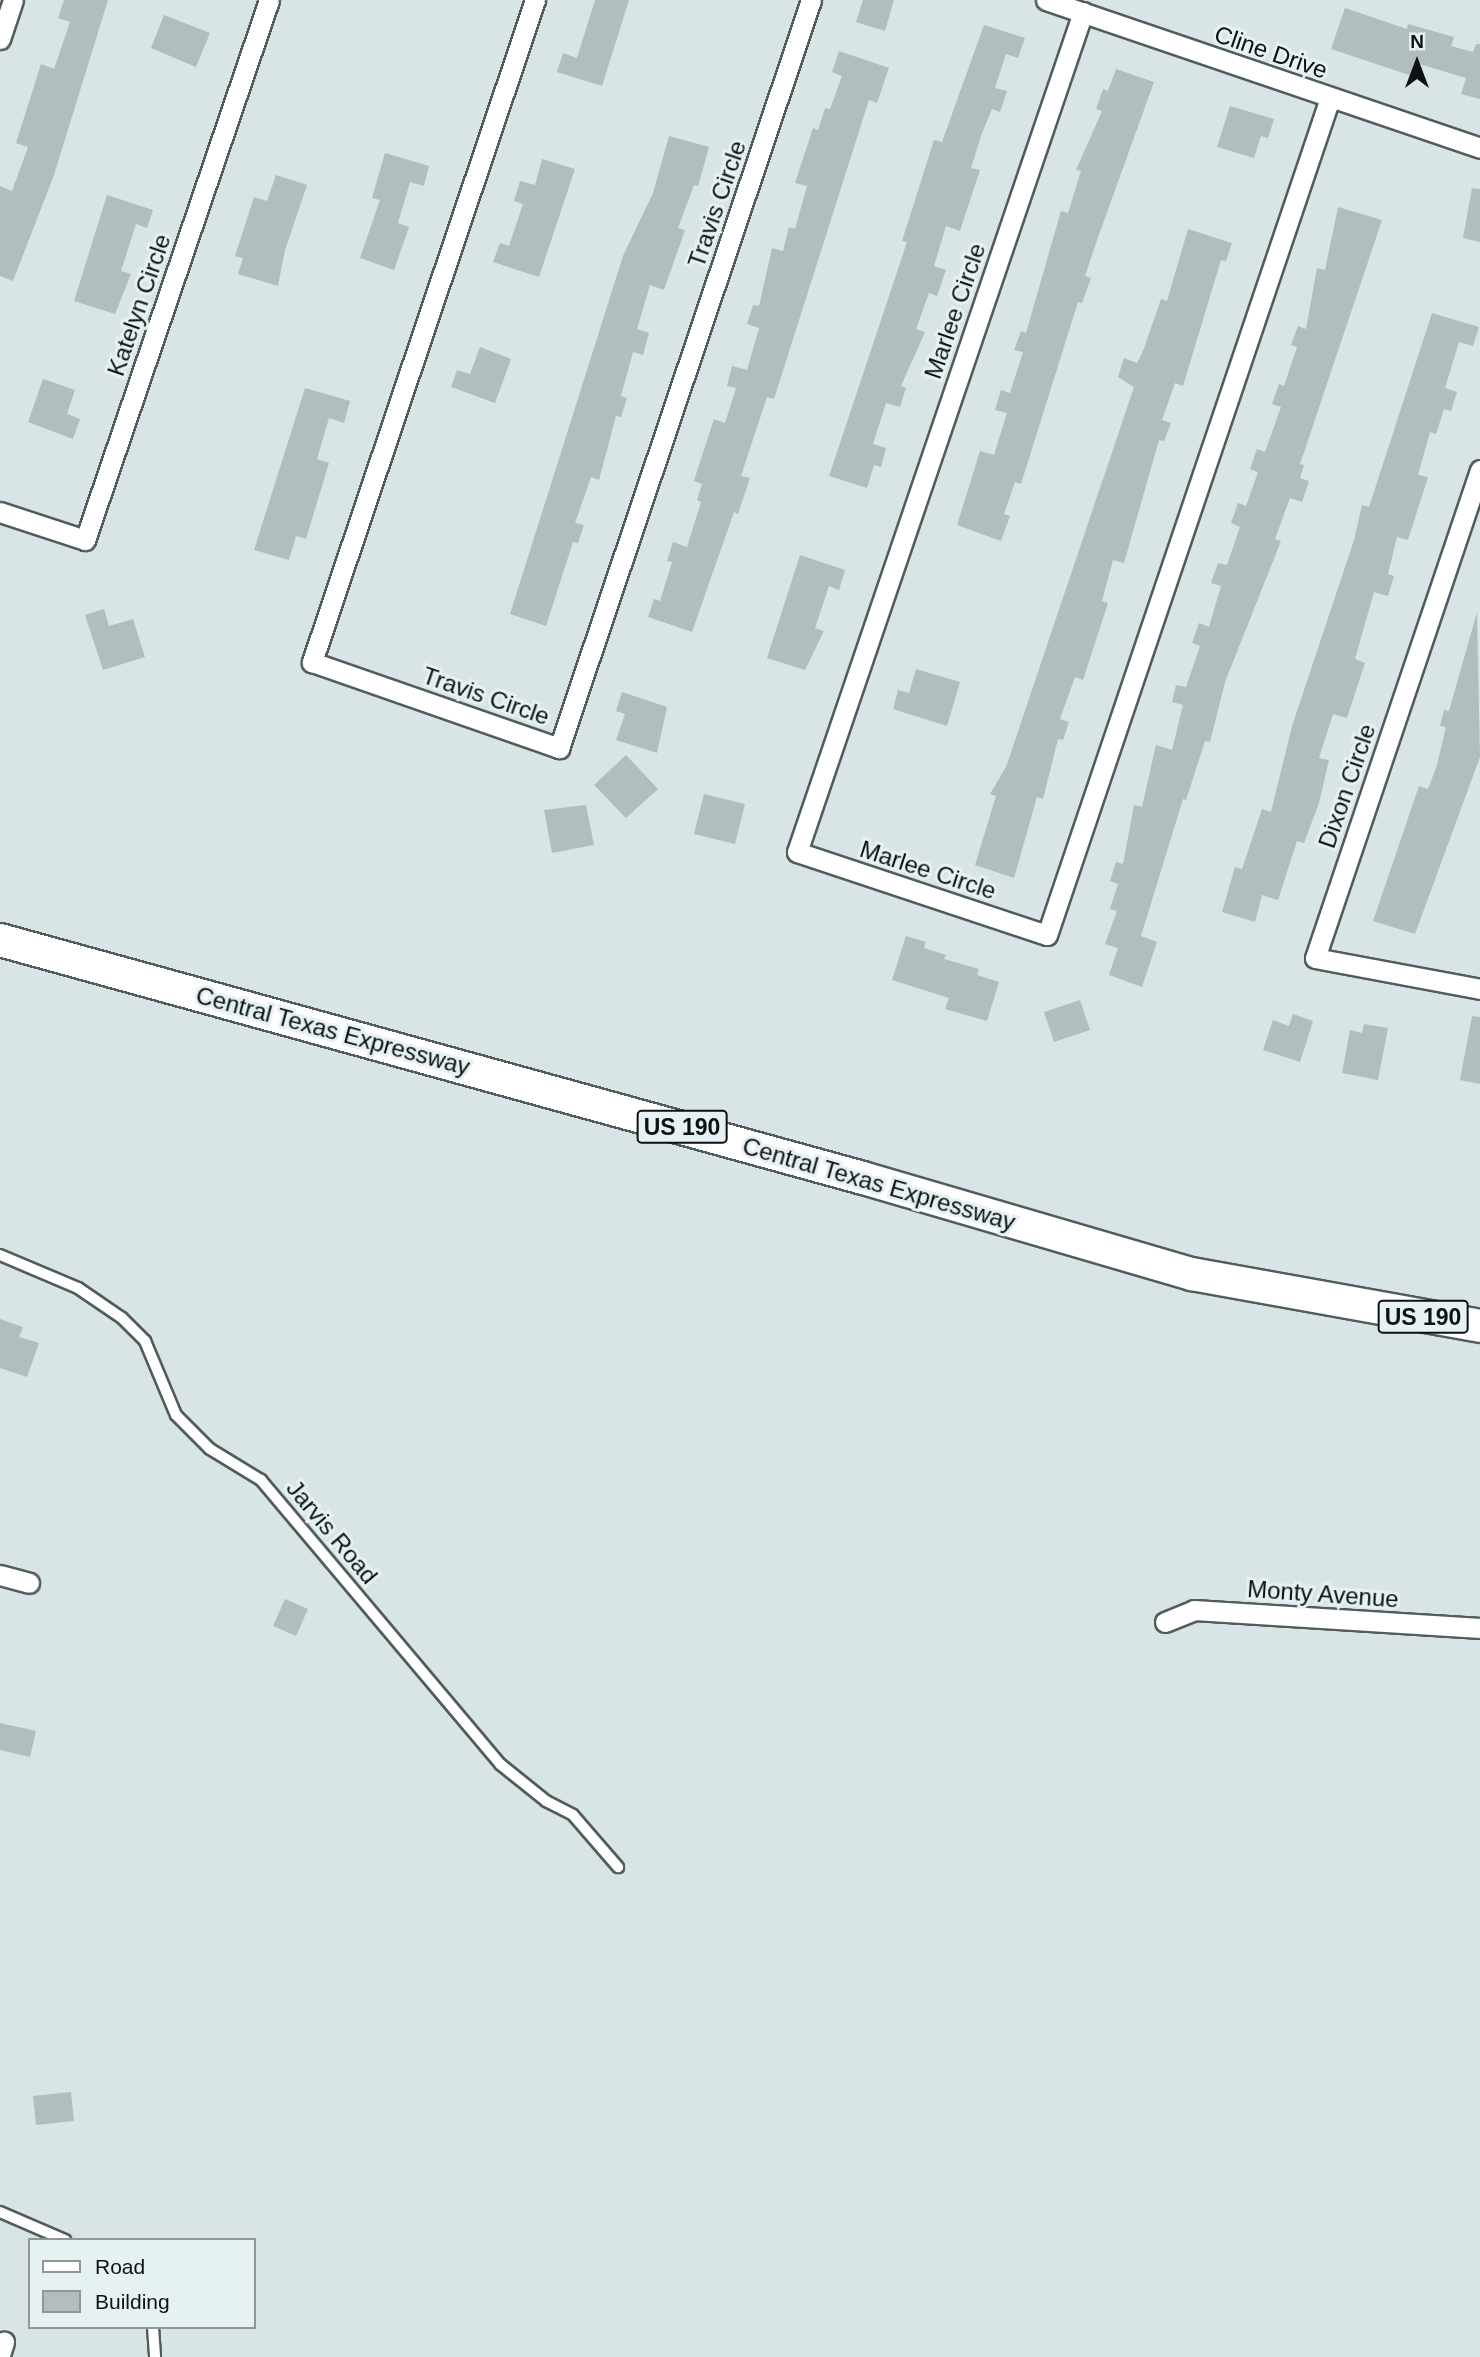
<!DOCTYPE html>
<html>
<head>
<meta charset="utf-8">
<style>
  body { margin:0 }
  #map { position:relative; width:1480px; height:2357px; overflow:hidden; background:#d8e4e6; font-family:Helvetica,sans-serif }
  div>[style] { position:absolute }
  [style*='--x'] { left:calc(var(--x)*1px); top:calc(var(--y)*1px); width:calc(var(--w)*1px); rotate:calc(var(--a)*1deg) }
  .building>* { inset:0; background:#b1bdbf }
  .roads { filter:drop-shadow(2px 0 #515c5d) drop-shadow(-2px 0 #515c5d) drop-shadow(0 2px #515c5d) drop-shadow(0 -2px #515c5d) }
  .service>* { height:10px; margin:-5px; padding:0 5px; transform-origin:5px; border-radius:5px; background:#fff }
  .minor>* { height:19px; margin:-9.5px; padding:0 9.5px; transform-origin:9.5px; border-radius:9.5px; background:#fff }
  .trunk>* { height:32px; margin:-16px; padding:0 16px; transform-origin:16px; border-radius:16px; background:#fff }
  span { translate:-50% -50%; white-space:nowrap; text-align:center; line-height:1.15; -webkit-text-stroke:6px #e5f1f3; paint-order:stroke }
  .shield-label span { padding:2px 5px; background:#e5f1f3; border:2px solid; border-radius:5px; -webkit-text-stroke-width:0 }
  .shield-label { font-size:23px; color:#0d1111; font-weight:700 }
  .street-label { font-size:24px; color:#0d1111 }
  .legend { position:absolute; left:28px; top:2238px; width:228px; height:91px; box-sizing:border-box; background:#e5f1f3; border:2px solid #8f9799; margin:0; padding:9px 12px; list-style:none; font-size:21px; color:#0d1111 }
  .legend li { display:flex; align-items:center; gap:14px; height:35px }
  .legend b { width:35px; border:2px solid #8f9799 }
  .north { position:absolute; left:1382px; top:28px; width:70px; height:70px; -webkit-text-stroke:5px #e5f1f3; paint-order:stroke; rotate:0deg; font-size:19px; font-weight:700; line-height:28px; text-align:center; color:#0d1111 }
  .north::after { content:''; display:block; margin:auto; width:24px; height:32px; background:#0d1111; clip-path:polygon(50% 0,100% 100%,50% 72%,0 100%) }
</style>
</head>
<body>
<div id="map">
  <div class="building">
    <div style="clip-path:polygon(64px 0,108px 0,54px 175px,13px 281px,0 276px,0 186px,12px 191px,28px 147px,16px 143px,41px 64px,54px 69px,70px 22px,58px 18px)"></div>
    <div style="clip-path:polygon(595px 0,629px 0,602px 86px,557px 72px,563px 53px,577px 58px)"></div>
    <div style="clip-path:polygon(863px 0,894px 0,885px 31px,856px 22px)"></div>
    <div style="clip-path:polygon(1345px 8px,1407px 29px,1408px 24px,1454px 37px,1451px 46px,1473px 52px,1476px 44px,1480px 44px,1480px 99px,1461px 94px,1466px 78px,1416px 63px,1412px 76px,1331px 49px)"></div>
    <div style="clip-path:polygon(164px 15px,210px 33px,196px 67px,151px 48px)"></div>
    <div style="clip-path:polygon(984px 25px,1025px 38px,1018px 58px,1006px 54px,995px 88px,1007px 91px,1000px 112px,992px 109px,982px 133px,971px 168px,980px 170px,960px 231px,946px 226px,934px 266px,946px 270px,937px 296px,929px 293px,916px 329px,925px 332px,901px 386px,906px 388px,900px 407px,886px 403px,873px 444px,886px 448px,881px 467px,874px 465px,867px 488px,829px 476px,907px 242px,902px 241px,934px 140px,942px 142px)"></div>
    <div style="clip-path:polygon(839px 51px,889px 68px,877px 103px,869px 100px,774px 399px,767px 397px,741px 476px,750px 478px,738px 514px,734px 512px,692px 632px,648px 617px,654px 599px,660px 601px,672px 562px,667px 561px,673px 542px,687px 547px,701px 502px,697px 500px,702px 484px,694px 481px,698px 468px,714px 419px,725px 423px,736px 388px,727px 386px,732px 366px,747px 370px,759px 328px,747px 324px,753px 305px,759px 306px,772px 248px,783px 251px,789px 227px,795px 229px,807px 186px,795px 183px,813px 128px,818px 130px,825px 108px,830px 109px,842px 76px,832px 72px)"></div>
    <div style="clip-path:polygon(1116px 69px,1154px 82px,1096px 243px,1085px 276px,1091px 278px,1082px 303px,1078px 302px,1021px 484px,1015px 482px,1004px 514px,1010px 516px,1001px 541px,957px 525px,980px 451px,994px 455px,1007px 413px,995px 410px,1001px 390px,1010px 393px,1023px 352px,1014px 350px,1021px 331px,1026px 333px,1061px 211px,1068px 213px,1081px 171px,1076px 170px,1102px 111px,1096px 109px,1103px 89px,1108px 91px)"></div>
    <div style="clip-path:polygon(1230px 106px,1274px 119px,1268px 138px,1261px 136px,1254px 158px,1217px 147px)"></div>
    <div style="clip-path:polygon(669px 136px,709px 147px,698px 186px,694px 185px,678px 228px,685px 230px,664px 290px,650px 285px,637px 329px,649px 333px,643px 355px,633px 352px,621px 396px,627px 398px,621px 417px,616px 416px,599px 480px,591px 477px,575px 523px,584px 525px,578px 543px,573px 542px,546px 626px,510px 614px,623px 256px,653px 193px)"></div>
    <div style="clip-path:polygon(385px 153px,429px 166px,424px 186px,410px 182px,398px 223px,409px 227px,394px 270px,360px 258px,380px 200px,372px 198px)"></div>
    <div style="clip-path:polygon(542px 159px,575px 169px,539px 277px,493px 262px,500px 243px,509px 246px,523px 204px,514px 201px,520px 181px,535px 185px)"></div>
    <div style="clip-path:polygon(276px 175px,307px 185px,285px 250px,278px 286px,238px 274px,243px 258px,235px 256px,254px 197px,267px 201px)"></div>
    <div style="clip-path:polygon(1472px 188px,1480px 189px,1480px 242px,1463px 238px)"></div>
    <div style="clip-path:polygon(107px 195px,153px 210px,147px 228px,136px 224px,121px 271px,131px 274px,115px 314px,74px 301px)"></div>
    <div style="clip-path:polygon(1338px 207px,1382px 220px,1300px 464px,1304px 465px,1300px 478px,1309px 481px,1302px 502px,1290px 498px,1275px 539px,1281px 541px,1225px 682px,1210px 742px,1205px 741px,1186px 800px,1183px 799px,1141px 936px,1157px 942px,1142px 987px,1109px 975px,1118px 948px,1105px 944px,1117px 911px,1110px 909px,1118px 884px,1110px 881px,1116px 862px,1123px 864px,1134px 805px,1142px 807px,1156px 745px,1172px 750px,1183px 705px,1172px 702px,1176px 685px,1186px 687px,1200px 646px,1192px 643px,1199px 623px,1209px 627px,1221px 586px,1211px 583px,1218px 563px,1227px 565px,1240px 527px,1231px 523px,1238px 503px,1246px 506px,1258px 472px,1250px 469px,1257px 449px,1265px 452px,1281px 407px,1272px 404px,1279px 384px,1284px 386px,1297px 347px,1291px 345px,1298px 326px,1306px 329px,1317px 268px,1325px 270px)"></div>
    <div style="clip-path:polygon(1188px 229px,1232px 243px,1226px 261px,1221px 260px,1183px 386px,1175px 383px,1162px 420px,1171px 423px,1164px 441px,1159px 440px,1124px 563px,1113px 560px,1102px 601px,1108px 603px,1083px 680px,1075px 677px,1060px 719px,1069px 722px,1063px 740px,1058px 739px,1043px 799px,1037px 797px,1014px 878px,975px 865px,996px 796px,990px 794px,1006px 767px,1134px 387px,1118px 377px,1124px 358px,1137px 363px,1143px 351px,1161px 299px,1167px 301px)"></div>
    <div style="clip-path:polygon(1432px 313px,1479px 327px,1473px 346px,1459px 342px,1445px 388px,1457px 392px,1451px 411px,1444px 409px,1436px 434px,1430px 432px,1418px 475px,1428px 477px,1408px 540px,1397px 537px,1388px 574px,1394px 576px,1388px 596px,1374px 592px,1355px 659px,1365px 663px,1347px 718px,1333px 714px,1319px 758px,1329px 760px,1319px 803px,1304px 843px,1297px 841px,1278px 900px,1262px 895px,1255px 922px,1222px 912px,1235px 867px,1242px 869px,1262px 809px,1271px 812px,1292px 726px,1354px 540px,1362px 505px,1369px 507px)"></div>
    <div style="clip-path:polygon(480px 347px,511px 359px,495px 403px,451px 387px,457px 370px,470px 374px)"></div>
    <div style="clip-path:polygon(43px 379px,75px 390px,67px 414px,80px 419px,73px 439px,28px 422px)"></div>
    <div style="clip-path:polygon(305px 388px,350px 401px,344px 423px,329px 418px,317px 459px,329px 463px,306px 539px,296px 536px,289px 560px,254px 550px)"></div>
    <div style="clip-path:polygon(800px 555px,845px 570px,839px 590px,829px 586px,815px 628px,824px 631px,805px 670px,767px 658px)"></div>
    <div style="clip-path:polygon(104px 609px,109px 626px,133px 619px,145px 657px,103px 670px,85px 615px)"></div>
    <div style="clip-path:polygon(1477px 612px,1480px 757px,1415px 934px,1373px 921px,1419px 786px,1428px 789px,1437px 765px,1446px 727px,1440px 726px,1444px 710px,1449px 711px)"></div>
    <div style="clip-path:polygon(916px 669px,960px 682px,947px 726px,893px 709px,898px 690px,909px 693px)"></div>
    <div style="clip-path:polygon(622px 692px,667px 707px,657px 753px,616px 740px,625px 714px,616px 711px)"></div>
    <div style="clip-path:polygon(626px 755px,658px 789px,626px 818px,594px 785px)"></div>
    <div style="clip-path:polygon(704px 794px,745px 804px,735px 844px,694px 834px)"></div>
    <div style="clip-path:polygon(586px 805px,594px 845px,552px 853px,544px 810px)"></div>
    <div style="clip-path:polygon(906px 936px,926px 942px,924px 948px,946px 955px,944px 959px,979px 969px,977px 975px,999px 982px,987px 1021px,945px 1009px,949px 998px,892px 980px)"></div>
    <div style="clip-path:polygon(1080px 1000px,1090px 1030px,1054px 1042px,1044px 1012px)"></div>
    <div style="clip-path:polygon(1293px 1014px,1313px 1021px,1300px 1062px,1263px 1050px,1273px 1020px,1289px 1026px)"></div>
    <div style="clip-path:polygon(1472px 1016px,1480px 1017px,1480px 1084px,1460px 1080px)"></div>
    <div style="clip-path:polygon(1364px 1024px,1388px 1028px,1378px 1080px,1342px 1073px,1350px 1030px,1362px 1033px)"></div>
    <div style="clip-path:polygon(0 1319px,23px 1327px,19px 1337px,39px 1343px,27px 1377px,0 1368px)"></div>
    <div style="clip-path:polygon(285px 1599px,308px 1609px,296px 1636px,273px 1626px)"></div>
    <div style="clip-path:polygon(0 1723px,36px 1731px,30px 1757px,0 1750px)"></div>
    <div style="clip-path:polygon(71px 2092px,74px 2121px,36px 2125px,33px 2096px)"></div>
  </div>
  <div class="roads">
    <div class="service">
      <div style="--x:0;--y:1255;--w:85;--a:22.9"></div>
      <div style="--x:78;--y:1288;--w:53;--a:34.3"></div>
      <div style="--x:122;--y:1318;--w:33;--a:45"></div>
      <div style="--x:145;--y:1341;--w:80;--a:67.3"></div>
      <div style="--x:176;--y:1415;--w:48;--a:45"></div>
      <div style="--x:210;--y:1449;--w:60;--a:31.3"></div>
      <div style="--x:261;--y:1480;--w:371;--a:49.9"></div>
      <div style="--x:500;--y:1764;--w:59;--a:38.8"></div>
      <div style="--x:546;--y:1801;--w:30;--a:27"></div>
      <div style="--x:573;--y:1815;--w:69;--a:49.1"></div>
      <div style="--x:0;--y:2212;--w:71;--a:23.3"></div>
      <div style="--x:153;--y:2327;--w:30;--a:86"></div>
    </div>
    <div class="minor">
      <div style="--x:535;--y:0;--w:699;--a:108.62"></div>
      <div style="--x:312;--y:662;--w:262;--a:19.2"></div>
      <div style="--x:559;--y:748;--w:789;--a:-71.38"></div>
      <div style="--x:1046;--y:0;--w:459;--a:18.8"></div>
      <div style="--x:1083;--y:12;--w:887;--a:108.8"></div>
      <div style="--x:797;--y:852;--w:263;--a:18.4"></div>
      <div style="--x:1047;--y:935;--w:884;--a:-71.32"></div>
      <div style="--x:0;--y:39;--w:41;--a:-71.6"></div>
      <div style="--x:1480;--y:470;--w:515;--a:108.68"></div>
      <div style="--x:1315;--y:958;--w:168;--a:10.6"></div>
      <div style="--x:0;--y:512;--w:89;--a:18.2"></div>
      <div style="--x:85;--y:540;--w:570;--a:-71.18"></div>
      <div style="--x:0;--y:1575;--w:30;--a:15"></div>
      <div style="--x:1165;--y:1622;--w:31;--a:-22"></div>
      <div style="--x:1194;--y:1610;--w:287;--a:3.6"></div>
      <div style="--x:0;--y:2355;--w:14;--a:-73"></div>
    </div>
    <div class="trunk">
      <div style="--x:0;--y:940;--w:895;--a:15.42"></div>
      <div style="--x:863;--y:1178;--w:343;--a:16.3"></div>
      <div style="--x:1192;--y:1274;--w:293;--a:10.2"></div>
    </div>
  </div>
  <div class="shield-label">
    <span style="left:682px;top:1127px">US 190</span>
    <span style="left:1423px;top:1317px">US 190</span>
  </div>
  <div class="street-label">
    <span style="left:1271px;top:52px;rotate:19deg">Cline Drive</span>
    <span style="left:717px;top:204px;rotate:-71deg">Travis Circle</span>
    <span style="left:139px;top:305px;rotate:-71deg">Katelyn Circle</span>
    <span style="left:955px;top:311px;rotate:-71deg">Marlee Circle</span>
    <span style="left:486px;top:696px;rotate:19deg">Travis Circle</span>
    <span style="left:1347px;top:786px;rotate:-71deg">Dixon Circle</span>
    <span style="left:928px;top:870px;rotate:18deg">Marlee Circle</span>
    <span style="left:333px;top:1031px;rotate:15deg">Central Texas Expressway</span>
    <span style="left:879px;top:1184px;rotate:16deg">Central Texas Expressway</span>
    <span style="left:332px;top:1532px;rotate:50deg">Jarvis Road</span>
    <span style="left:1323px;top:1594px;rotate:4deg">Monty Avenue</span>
  </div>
  <ul class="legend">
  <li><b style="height:9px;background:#fff"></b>Road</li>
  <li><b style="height:19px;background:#b1bdbf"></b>Building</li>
  </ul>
  <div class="north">N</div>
</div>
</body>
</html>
